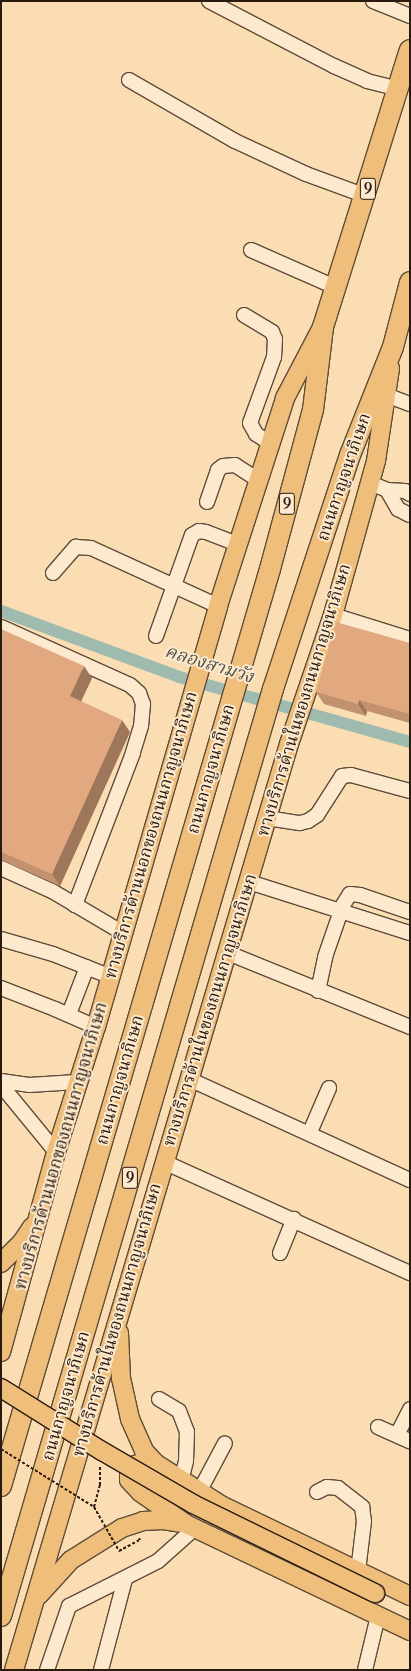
<!DOCTYPE html>
<html>
<head>
<meta charset="utf-8">
<style>
  body { margin:0 }
  #map { position:relative; width:411px; height:1671px; overflow:hidden; background:#fbddb3; font-family:Cardo,"Noto Serif Thai",serif }
  div>[style] { position:absolute }
  [style*='--x'] { left:calc(var(--x)*1px); top:calc(var(--y)*1px); width:calc(var(--w)*1px); rotate:calc(var(--a)*1deg) }
  .canal>* { height:12px; margin:-6px; padding:0 6px; transform-origin:6px; border-radius:6px; background:#9fbbb0 }
  .path>* { height:2px; margin-top:-1px; transform-origin:0; background:repeating-linear-gradient(90deg,#291b10 0 3px,transparent 0 5px) }
  .roads { filter:drop-shadow(1px 0 #5e4c39) drop-shadow(-1px 0 #5e4c39) drop-shadow(0 1px #5e4c39) drop-shadow(0 -1px #5e4c39) }
  .minor>* { height:14px; margin:-7px; padding:0 7px; transform-origin:7px; border-radius:7px; background:#fce9ce }
  .major>* { height:18px; margin:-9px; padding:0 9px; transform-origin:9px; border-radius:9px; background:#eebe7a }
  .highway>* { height:20px; margin:-10px; padding:0 10px; transform-origin:10px; border-radius:10px; background:#eebe7a }
  .path-bridge>* { height:2px; margin-top:-1px; transform-origin:0; background:repeating-linear-gradient(90deg,#291b10 0 3px,transparent 0 5px) }
  .bridges { filter:drop-shadow(1px 0 #291b10) drop-shadow(-1px 0 #291b10) drop-shadow(0 1px #291b10) drop-shadow(0 -1px #291b10) }
  .major-bridge>* { height:18px; margin:-9px; padding:0 9px; transform-origin:9px; border-radius:9px; background:#eebe7a }
  .wall>* { inset:0; background:#c2916f }
  .shaded-wall>* { inset:0; background:#9e765a }
  .building>* { inset:0; background:#e2a981 }
  span { translate:-50% -50%; white-space:nowrap; text-align:center; line-height:1.15; -webkit-text-stroke:4px #fce9ce; paint-order:stroke }
  .shield-label span { padding:1px 3px; background:#fce9ce; border:1px solid; border-radius:3px; -webkit-text-stroke-width:0 }
  .shield-label { font-size:16px; color:#291b10; font-weight:700 }
  .street-label { font-size:17px; color:#291b10 }
  .water-label { font-size:18px; color:#525348; font-style:italic }
  .frame { position:absolute; inset:0; border:2px solid #291b10; pointer-events:none }
</style>
</head>
<body>
<div id="map">
  <div class="canal">
    <div style="--x:1;--y:611;--w:190;--a:20.3"></div>
    <div style="--x:179;--y:677;--w:240;--a:15.7"></div>
  </div>
  <div class="path">
    <div style="--x:94;--y:1507;--w:23;--a:-75"></div>
    <div style="--x:100;--y:1485;--w:18;--a:-90"></div>
    <div style="--x:119;--y:1551;--w:24;--a:-28"></div>
    <div style="--x:140;--y:1540;--w:2;--a:-117"></div>
  </div>
  <div class="roads">
    <div class="minor">
      <div style="--x:209;--y:1;--w:141;--a:27.5"></div>
      <div style="--x:334;--y:66;--w:36;--a:24"></div>
      <div style="--x:367;--y:81;--w:32;--a:14"></div>
      <div style="--x:373;--y:1;--w:40;--a:22"></div>
      <div style="--x:129;--y:80;--w:122;--a:29.9"></div>
      <div style="--x:235;--y:141;--w:78;--a:24.9"></div>
      <div style="--x:306;--y:174;--w:64;--a:20.1"></div>
      <div style="--x:251;--y:250;--w:94;--a:23.8"></div>
      <div style="--x:244;--y:315;--w:33;--a:31"></div>
      <div style="--x:272;--y:332;--w:8;--a:67"></div>
      <div style="--x:275;--y:339;--w:18;--a:93"></div>
      <div style="--x:274;--y:357;--w:70;--a:110"></div>
      <div style="--x:250;--y:423;--w:13;--a:61"></div>
      <div style="--x:256;--y:434;--w:17;--a:33"></div>
      <div style="--x:386;--y:395;--w:26;--a:21"></div>
      <div style="--x:370;--y:483;--w:18;--a:22"></div>
      <div style="--x:387;--y:490;--w:18;--a:3"></div>
      <div style="--x:405;--y:491;--w:6;--a:31"></div>
      <div style="--x:387;--y:490;--w:22;--a:60"></div>
      <div style="--x:398;--y:509;--w:13;--a:27"></div>
      <div style="--x:207;--y:502;--w:34;--a:-71"></div>
      <div style="--x:218;--y:470;--w:6;--a:-39"></div>
      <div style="--x:223;--y:466;--w:12;--a:-5"></div>
      <div style="--x:235;--y:465;--w:27;--a:33"></div>
      <div style="--x:53;--y:573;--w:35;--a:-49"></div>
      <div style="--x:76;--y:547;--w:15;--a:4"></div>
      <div style="--x:91;--y:548;--w:140;--a:24.5"></div>
      <div style="--x:333;--y:615;--w:81;--a:17.3"></div>
      <div style="--x:1;--y:627;--w:141;--a:24.2"></div>
      <div style="--x:130;--y:685;--w:12;--a:42"></div>
      <div style="--x:139;--y:693;--w:12;--a:70"></div>
      <div style="--x:143;--y:704;--w:22;--a:95"></div>
      <div style="--x:141;--y:726;--w:28;--a:107"></div>
      <div style="--x:133;--y:753;--w:163;--a:110.9"></div>
      <div style="--x:156;--y:636;--w:107;--a:-70.4"></div>
      <div style="--x:192;--y:535;--w:8;--a:-30"></div>
      <div style="--x:199;--y:531;--w:7;--a:8"></div>
      <div style="--x:206;--y:532;--w:34;--a:21"></div>
      <div style="--x:267;--y:818;--w:33;--a:9"></div>
      <div style="--x:300;--y:823;--w:8;--a:-14"></div>
      <div style="--x:308;--y:821;--w:11;--a:-34"></div>
      <div style="--x:317;--y:815;--w:46;--a:-57.3"></div>
      <div style="--x:342;--y:776;--w:9;--a:-6"></div>
      <div style="--x:351;--y:775;--w:61;--a:15.2"></div>
      <div style="--x:1;--y:868;--w:56;--a:24.3"></div>
      <div style="--x:52;--y:891;--w:82;--a:30.6"></div>
      <div style="--x:249;--y:882;--w:169;--a:17.6"></div>
      <div style="--x:1;--y:939;--w:54;--a:16.1"></div>
      <div style="--x:53;--y:954;--w:60;--a:21.4"></div>
      <div style="--x:228;--y:953;--w:196;--a:22.1"></div>
      <div style="--x:1;--y:988;--w:58;--a:21.3"></div>
      <div style="--x:55;--y:1009;--w:45;--a:23.7"></div>
      <div style="--x:318;--y:991;--w:35;--a:-78"></div>
      <div style="--x:325;--y:957;--w:55;--a:-70.9"></div>
      <div style="--x:343;--y:905;--w:13;--a:-58"></div>
      <div style="--x:350;--y:894;--w:10;--a:6"></div>
      <div style="--x:360;--y:895;--w:53;--a:18.8"></div>
      <div style="--x:69;--y:1014;--w:50;--a:-69"></div>
      <div style="--x:189;--y:1079;--w:243;--a:24.6"></div>
      <div style="--x:1;--y:1081;--w:28;--a:8"></div>
      <div style="--x:29;--y:1085;--w:48;--a:-3.6"></div>
      <div style="--x:1;--y:1085;--w:87;--a:50.6"></div>
      <div style="--x:310;--y:1132;--w:48;--a:-66.6"></div>
      <div style="--x:164;--y:1162;--w:270;--a:24.3"></div>
      <div style="--x:280;--y:1253;--w:37;--a:-68"></div>
      <div style="--x:159;--y:1399;--w:23;--a:31"></div>
      <div style="--x:179;--y:1411;--w:22;--a:69"></div>
      <div style="--x:187;--y:1432;--w:29;--a:92"></div>
      <div style="--x:186;--y:1461;--w:21;--a:104"></div>
      <div style="--x:378;--y:1427;--w:35;--a:24"></div>
      <div style="--x:397;--y:1435;--w:29;--a:-63"></div>
      <div style="--x:199;--y:1492;--w:55;--a:-62"></div>
      <div style="--x:317;--y:1492;--w:11;--a:-27"></div>
      <div style="--x:327;--y:1487;--w:11;--a:5"></div>
      <div style="--x:338;--y:1488;--w:31;--a:38"></div>
      <div style="--x:362;--y:1507;--w:14;--a:82"></div>
      <div style="--x:364;--y:1521;--w:50;--a:96.8"></div>
      <div style="--x:47;--y:1670;--w:68;--a:-71"></div>
      <div style="--x:69;--y:1606;--w:100;--a:-26.8"></div>
      <div style="--x:158;--y:1561;--w:50;--a:-41.7"></div>
      <div style="--x:101;--y:1670;--w:94;--a:-75.2"></div>
      <div style="--x:365;--y:1670;--w:56;--a:-76.5"></div>
    </div>
    <div class="major">
      <div style="--x:1;--y:1263;--w:30;--a:-45"></div>
      <div style="--x:22;--y:1242;--w:18;--a:-56"></div>
      <div style="--x:119;--y:1333;--w:45;--a:87.5"></div>
      <div style="--x:121;--y:1378;--w:42;--a:77.6"></div>
      <div style="--x:130;--y:1419;--w:35;--a:66"></div>
      <div style="--x:144;--y:1451;--w:16;--a:47"></div>
      <div style="--x:155;--y:1463;--w:78;--a:32.5"></div>
      <div style="--x:221;--y:1505;--w:210;--a:25.7"></div>
      <div style="--x:1;--y:1352;--w:207;--a:-74.6"></div>
      <div style="--x:56;--y:1152;--w:131;--a:-72.3"></div>
      <div style="--x:96;--y:1027;--w:438;--a:-73.8"></div>
      <div style="--x:218;--y:606;--w:219;--a:-72.1"></div>
      <div style="--x:285;--y:398;--w:78;--a:-62.4"></div>
      <div style="--x:144;--y:1462;--w:9;--a:162"></div>
      <div style="--x:135;--y:1465;--w:10;--a:127"></div>
      <div style="--x:129;--y:1473;--w:7;--a:90"></div>
      <div style="--x:129;--y:1480;--w:16;--a:47"></div>
      <div style="--x:140;--y:1492;--w:56;--a:34.8"></div>
      <div style="--x:186;--y:1524;--w:248;--a:25.5"></div>
      <div style="--x:39;--y:1595;--w:47;--a:-47.6"></div>
      <div style="--x:71;--y:1560;--w:60;--a:-32.1"></div>
      <div style="--x:122;--y:1528;--w:22;--a:-18"></div>
      <div style="--x:143;--y:1521;--w:20;--a:-3"></div>
      <div style="--x:163;--y:1520;--w:18;--a:9"></div>
      <div style="--x:14;--y:1670;--w:966;--a:-73.46"></div>
      <div style="--x:289;--y:744;--w:136;--a:-71.2"></div>
      <div style="--x:333;--y:615;--w:160;--a:-74.4"></div>
      <div style="--x:376;--y:461;--w:94;--a:-81.4"></div>
    </div>
    <div class="highway">
      <div style="--x:1;--y:1486;--w:956;--a:-73.65"></div>
      <div style="--x:270;--y:569;--w:165;--a:-74.9"></div>
      <div style="--x:313;--y:410;--w:84;--a:-83.1"></div>
      <div style="--x:323;--y:327;--w:290;--a:-72.6"></div>
      <div style="--x:1;--y:1616;--w:966;--a:-73.65"></div>
      <div style="--x:273;--y:689;--w:246;--a:-71.8"></div>
      <div style="--x:350;--y:455;--w:116;--a:-68.3"></div>
      <div style="--x:393;--y:347;--w:67;--a:-75.3"></div>
    </div>
  </div>
  <div class="path-bridge">
    <div style="--x:1;--y:1449;--w:110;--a:31.9"></div>
    <div style="--x:94;--y:1507;--w:51;--a:60.4"></div>
  </div>
  <div class="bridges">
    <div class="major-bridge">
      <div style="--x:1;--y:1388;--w:119;--a:32"></div>
      <div style="--x:102;--y:1451;--w:105;--a:30.2"></div>
      <div style="--x:193;--y:1504;--w:203;--a:26.1"></div>
    </div>
  </div>
  <div class="wall">
    <div style="clip-path:polygon(1px 629px,92px 678px,81px 701px,130px 732px,60px 886px,1px 860px)"></div>
    <div style="clip-path:polygon(410px 643px,410px 723px,367px 711px,366px 716px,324px 704px,316px 692px)"></div>
  </div>
  <div class="shaded-wall">
    <div style="clip-path:polygon(84px 666px,92px 678px,78px 708px,70px 696px)"></div>
    <div style="clip-path:polygon(359px 700px,367px 711px,366px 716px,358px 704px)"></div>
    <div style="clip-path:polygon(122px 720px,130px 732px,60px 886px,52px 874px)"></div>
  </div>
  <div class="building">
    <div style="clip-path:polygon(336px 622px,410px 643px,410px 714px,359px 700px,358px 704px,316px 692px)"></div>
    <div style="clip-path:polygon(1px 629px,84px 666px,70px 696px,122px 720px,52px 874px,1px 852px)"></div>
  </div>
  <div class="shield-label">
    <span style="left:368px;top:189px">9</span>
    <span style="left:287px;top:504px">9</span>
    <span style="left:130px;top:1178px">9</span>
  </div>
  <div class="street-label">
    <span style="left:344px;top:477px;rotate:-71deg">ถนนกาญจนาภิเษก</span>
    <span style="left:304px;top:700px;rotate:-73deg">ทางบริการด้านในของถนนกาญจนาภิเษก</span>
    <span style="left:211px;top:769px;rotate:-74deg">ถนนกาญจนาภิเษก</span>
    <span style="left:151px;top:835px;rotate:-74deg">ทางบริการด้านนอกของถนนกาญจนาภิเษก</span>
    <span style="left:210px;top:1010px;rotate:-73deg">ทางบริการด้านในของถนนกาญจนาภิเษก</span>
    <span style="left:120px;top:1080px;rotate:-74deg">ถนนกาญจนาภิเษก</span>
    <span style="left:61px;top:1146px;rotate:-74deg">ทางบริการด้านนอกของถนนกาญจนาภิเษก</span>
    <span style="left:117px;top:1320px;rotate:-74deg">ทางบริการด้านในของถนนกาญจนาภิเษก</span>
    <span style="left:66px;top:1396px;rotate:-74deg">ถนนกาญจนาภิเษก</span>
  </div>
  <div class="water-label">
    <span style="left:209px;top:665px;rotate:17deg">คลองสามวัง</span>
  </div>
  <div class="frame"></div>
</div>
</body>
</html>
